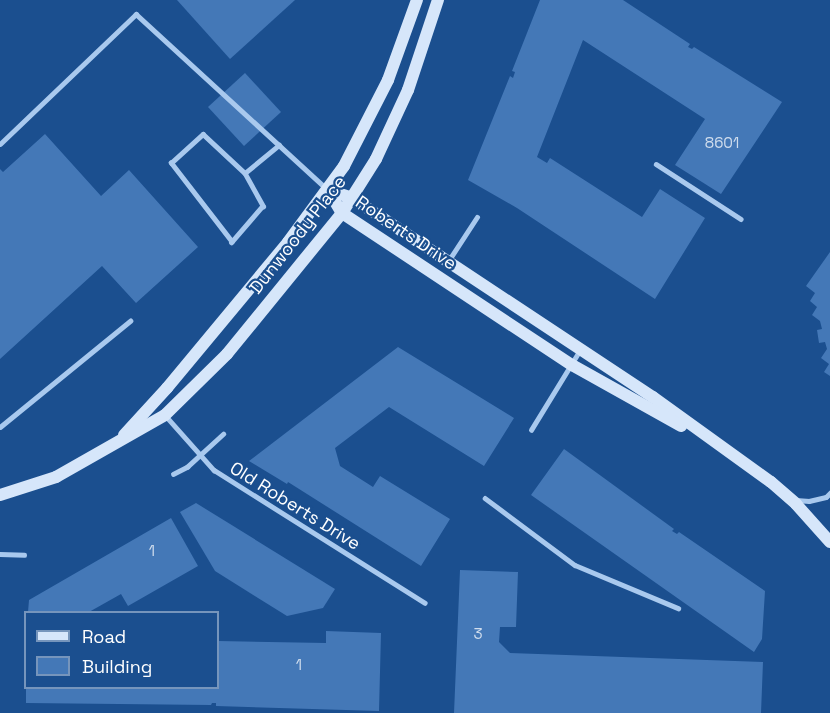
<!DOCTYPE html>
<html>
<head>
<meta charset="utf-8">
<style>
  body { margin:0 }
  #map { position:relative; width:830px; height:713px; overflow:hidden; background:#1b4f8f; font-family:"Space Grotesk",sans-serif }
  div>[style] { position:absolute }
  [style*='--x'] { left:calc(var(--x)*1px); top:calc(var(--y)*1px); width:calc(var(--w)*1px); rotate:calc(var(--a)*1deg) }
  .building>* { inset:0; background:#4478b7 }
  .lane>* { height:4.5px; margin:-2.25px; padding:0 2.25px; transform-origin:2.25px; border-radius:2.25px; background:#a9c9ee }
  .secondary>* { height:12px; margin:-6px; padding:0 6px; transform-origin:6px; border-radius:6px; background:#d6e6fa }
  span { translate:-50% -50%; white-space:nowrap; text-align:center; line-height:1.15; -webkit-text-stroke:4.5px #1b4f8f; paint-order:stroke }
  .number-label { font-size:15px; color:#d0dded }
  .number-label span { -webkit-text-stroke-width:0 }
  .street-label { font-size:18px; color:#fff }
  .legend { position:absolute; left:24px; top:611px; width:195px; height:78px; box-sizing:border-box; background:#1b4f8f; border:2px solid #7695bc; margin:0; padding:8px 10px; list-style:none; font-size:18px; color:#fff }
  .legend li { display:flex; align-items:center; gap:12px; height:30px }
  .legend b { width:30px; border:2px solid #7695bc }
</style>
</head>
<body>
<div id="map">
  <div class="building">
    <div style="clip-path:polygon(177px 0,295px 0,230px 59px)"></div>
    <div style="clip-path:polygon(540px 0,623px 0,690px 44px,688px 47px,692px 49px,694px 47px,782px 102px,721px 194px,675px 165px,705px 119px,583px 40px,537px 157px,547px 163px,550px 158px,642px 217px,660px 189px,705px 218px,655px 299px,517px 208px,468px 180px,510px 76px,513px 78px,515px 72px,512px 71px)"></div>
    <div style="clip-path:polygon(245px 73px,281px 112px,244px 146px,208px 107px)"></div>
    <div style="clip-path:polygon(45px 134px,101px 196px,129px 170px,198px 247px,136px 303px,102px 266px,0 359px,0 169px,3px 172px)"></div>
    <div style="clip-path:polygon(830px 252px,830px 376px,824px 372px,829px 364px,821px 358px,827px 349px,825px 342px,819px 343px,817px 330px,822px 329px,820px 321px,812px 315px,817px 307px,810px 301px,815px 293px,806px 286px)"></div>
    <div style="clip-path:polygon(398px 347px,514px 418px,484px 466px,389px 407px,335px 448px,340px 466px,373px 487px,380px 476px,450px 519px,421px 566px,288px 482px,287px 484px,249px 461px)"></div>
    <div style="clip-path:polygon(564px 449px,674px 529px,672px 531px,677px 534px,679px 532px,765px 591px,762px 639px,754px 652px,531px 495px)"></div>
    <div style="clip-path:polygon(196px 503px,335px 589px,323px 608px,287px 616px,215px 571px,180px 512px)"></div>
    <div style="clip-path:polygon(171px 518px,198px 566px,128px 606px,121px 594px,89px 612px,28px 612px,29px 600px)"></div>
    <div style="clip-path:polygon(460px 570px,518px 572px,516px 627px,500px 627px,499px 642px,510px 653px,763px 662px,761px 713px,454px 713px)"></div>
    <div style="clip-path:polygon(326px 631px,381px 633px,379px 711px,216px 706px,216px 703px,212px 703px,211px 705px,26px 703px,26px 688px,218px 688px,218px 641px,326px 643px)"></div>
  </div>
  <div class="lane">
    <div style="--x:0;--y:144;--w:188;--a:-43.7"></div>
    <div style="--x:136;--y:14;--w:258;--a:42.5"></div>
    <div style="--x:656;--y:164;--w:101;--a:32.9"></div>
    <div style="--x:245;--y:173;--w:38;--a:61"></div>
    <div style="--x:263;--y:206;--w:48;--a:130.7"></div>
    <div style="--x:232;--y:242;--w:100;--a:-127.7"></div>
    <div style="--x:171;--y:163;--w:43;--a:-42.2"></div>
    <div style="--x:203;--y:134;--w:57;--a:42.9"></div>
    <div style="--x:245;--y:173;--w:44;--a:-39.5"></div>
    <div style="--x:449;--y:260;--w:51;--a:-56.9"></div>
    <div style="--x:165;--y:415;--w:74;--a:48.3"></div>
    <div style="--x:214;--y:470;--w:249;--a:32.2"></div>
    <div style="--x:0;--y:427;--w:168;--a:-39.2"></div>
    <div style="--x:531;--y:430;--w:94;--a:-58.5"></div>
    <div style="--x:173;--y:474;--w:16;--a:-27"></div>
    <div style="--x:187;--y:467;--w:49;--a:-42.5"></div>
    <div style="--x:485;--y:498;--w:112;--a:36.7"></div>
    <div style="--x:575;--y:565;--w:112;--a:22.7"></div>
    <div style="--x:796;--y:500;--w:13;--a:4"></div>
    <div style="--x:809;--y:501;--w:17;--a:-13"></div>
    <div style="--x:826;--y:497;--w:6;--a:-45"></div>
    <div style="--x:0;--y:554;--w:24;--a:2"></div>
  </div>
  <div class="secondary">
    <div style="--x:328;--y:190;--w:25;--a:18"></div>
    <div style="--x:352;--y:198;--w:361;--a:33.5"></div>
    <div style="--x:653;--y:397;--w:145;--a:35.8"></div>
    <div style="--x:771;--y:482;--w:33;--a:41"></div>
    <div style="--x:796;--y:504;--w:51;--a:48.2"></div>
    <div style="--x:328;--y:190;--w:27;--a:59"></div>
    <div style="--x:342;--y:213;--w:276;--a:33.5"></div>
    <div style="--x:572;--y:365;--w:125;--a:29.2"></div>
    <div style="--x:124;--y:435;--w:64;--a:-47.5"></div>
    <div style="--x:167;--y:388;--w:190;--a:-50.3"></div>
    <div style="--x:288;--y:242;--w:94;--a:-53.6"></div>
    <div style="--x:344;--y:166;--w:97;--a:-62.9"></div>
    <div style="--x:388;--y:80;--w:85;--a:-70.1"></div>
    <div style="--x:0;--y:495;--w:59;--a:-17.8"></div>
    <div style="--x:56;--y:477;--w:125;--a:-29.6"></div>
    <div style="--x:165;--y:415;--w:87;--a:-44.5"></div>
    <div style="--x:227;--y:354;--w:182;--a:-50.8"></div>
    <div style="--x:342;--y:213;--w:64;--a:-57.8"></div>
    <div style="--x:376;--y:159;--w:76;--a:-65.1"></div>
    <div style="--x:408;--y:90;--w:95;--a:-71.6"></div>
  </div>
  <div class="number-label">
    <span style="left:722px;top:143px">8601</span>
    <span style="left:152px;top:551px">1</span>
    <span style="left:478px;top:634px">3</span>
    <span style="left:299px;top:665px">1</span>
  </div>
  <div class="street-label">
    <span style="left:406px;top:233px;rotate:34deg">Roberts Drive</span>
    <span style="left:298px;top:235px;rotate:-52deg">Dunwoody Place</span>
    <span style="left:295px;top:506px;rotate:32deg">Old Roberts Drive</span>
  </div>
  <ul class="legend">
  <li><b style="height:8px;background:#d6e6fa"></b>Road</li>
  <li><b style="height:16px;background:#4478b7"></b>Building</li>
  </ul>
</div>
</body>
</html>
